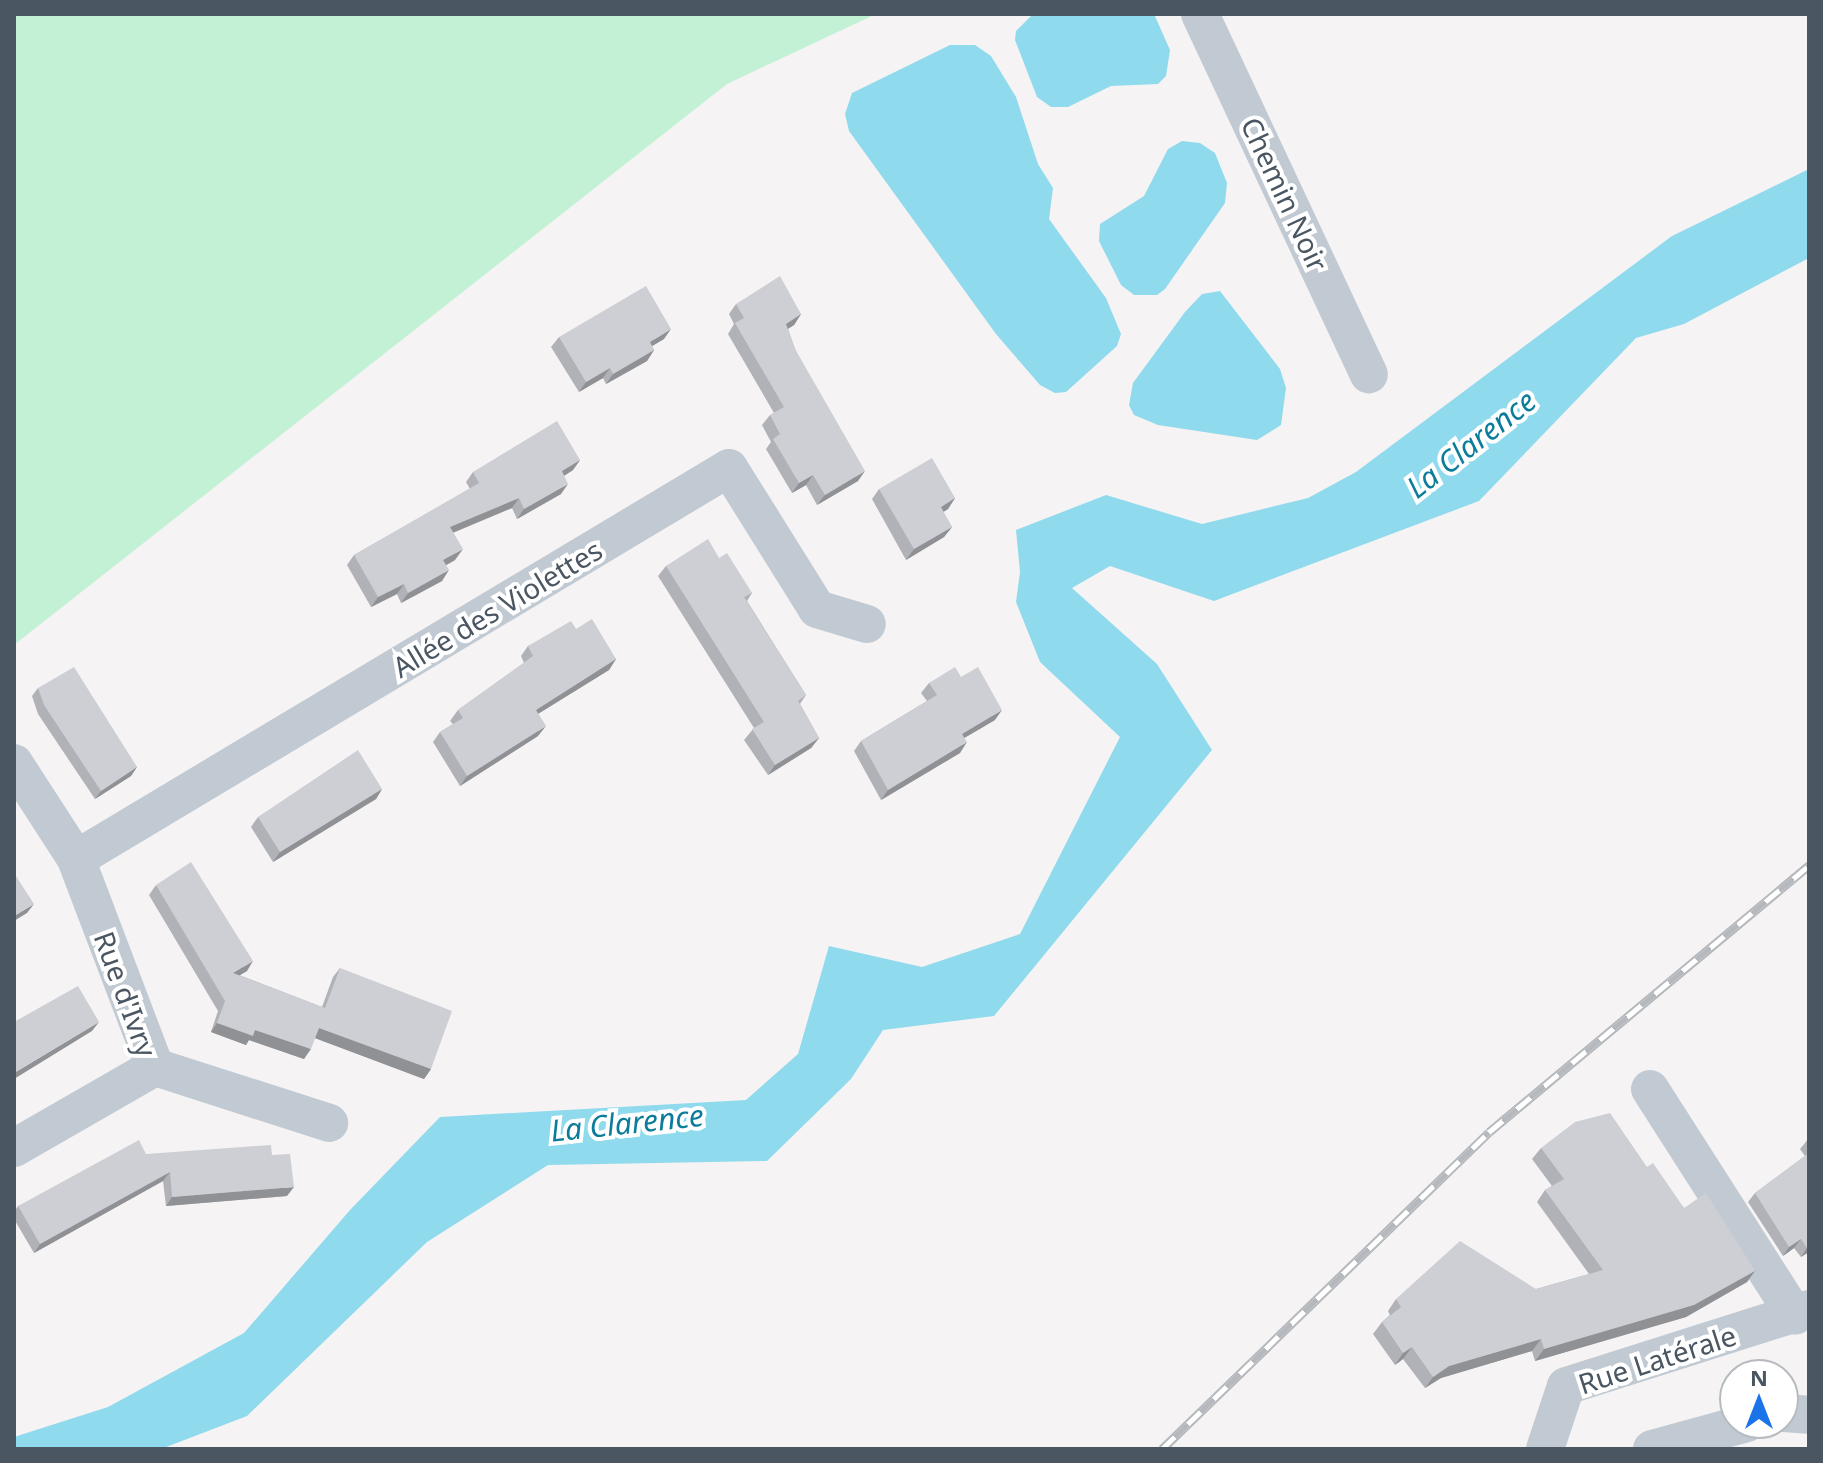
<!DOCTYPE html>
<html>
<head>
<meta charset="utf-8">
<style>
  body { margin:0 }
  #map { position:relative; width:1823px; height:1463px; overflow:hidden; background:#f5f3f3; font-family:"Noto Sans",sans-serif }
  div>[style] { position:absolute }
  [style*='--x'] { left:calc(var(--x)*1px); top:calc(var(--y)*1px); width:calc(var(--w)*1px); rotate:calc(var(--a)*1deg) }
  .green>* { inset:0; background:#c3f1d5 }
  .water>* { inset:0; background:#90daee }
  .street>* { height:38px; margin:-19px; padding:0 19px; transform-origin:19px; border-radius:19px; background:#c1cad2 }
  .rail>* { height:9px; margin-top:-4.5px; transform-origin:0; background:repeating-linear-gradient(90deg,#fff 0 18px,#b5b8bd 0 36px); box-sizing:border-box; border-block:2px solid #b5b8bd }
  .wall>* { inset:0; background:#b0b2b7 }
  .shaded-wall>* { inset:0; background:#909195 }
  .building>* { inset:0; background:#cdcfd5 }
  span { translate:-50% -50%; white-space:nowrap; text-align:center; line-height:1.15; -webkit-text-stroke:8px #fff; paint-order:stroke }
  .street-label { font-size:28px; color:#4a5661 }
  .water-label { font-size:30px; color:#0c7c9b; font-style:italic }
  .frame { position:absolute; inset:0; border:16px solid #4a5661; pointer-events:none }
  .north { position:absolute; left:1719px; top:1359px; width:80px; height:80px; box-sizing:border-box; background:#fff; border:2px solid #b7bbc0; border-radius:50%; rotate:0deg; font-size:22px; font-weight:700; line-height:32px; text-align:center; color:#4a5661 }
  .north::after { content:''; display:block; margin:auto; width:28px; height:36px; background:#1a73e8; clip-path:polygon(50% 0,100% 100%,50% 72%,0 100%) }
</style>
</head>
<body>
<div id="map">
  <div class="green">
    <div style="clip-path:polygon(14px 14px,876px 14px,727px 84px,14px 645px)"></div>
  </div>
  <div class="water">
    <div style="clip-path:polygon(1033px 14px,1154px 14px,1170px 50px,1166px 76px,1158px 84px,1111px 86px,1068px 107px,1051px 107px,1037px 97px,1015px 40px,1016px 31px)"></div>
    <div style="clip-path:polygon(950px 45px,975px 45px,991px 56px,1016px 97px,1038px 164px,1053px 188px,1049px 219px,1106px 298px,1121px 334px,1117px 346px,1066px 392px,1055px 393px,1040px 385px,996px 334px,849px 131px,845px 114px,852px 93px)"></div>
    <div style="clip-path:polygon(1182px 141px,1200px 143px,1215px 153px,1227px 183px,1225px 203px,1165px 289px,1157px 295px,1134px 295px,1121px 285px,1099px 241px,1100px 224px,1144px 196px,1168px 149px)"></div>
    <div style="clip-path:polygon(1809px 169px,1809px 258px,1684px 324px,1636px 338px,1479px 501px,1214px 601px,1110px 566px,1072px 588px,1157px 664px,1212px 750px,994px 1016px,883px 1030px,851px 1079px,767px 1161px,548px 1165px,427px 1242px,247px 1416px,161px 1449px,14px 1449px,14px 1437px,108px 1407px,244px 1333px,350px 1210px,440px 1117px,746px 1100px,798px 1054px,829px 946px,922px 967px,1020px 934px,1120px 737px,1040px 662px,1016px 602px,1020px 572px,1016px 530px,1106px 495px,1202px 524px,1308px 498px,1356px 472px,1672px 236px)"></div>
    <div style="clip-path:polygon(1220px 291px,1280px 369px,1286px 388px,1281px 425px,1257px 440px,1158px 425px,1134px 415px,1129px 405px,1133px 383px,1185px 312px,1202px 294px)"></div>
  </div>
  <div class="street">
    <div style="--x:1200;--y:14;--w:398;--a:64.9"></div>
    <div style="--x:14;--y:763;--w:114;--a:57.1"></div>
    <div style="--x:76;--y:859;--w:222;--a:69.2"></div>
    <div style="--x:155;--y:1067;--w:163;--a:150.1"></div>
    <div style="--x:76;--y:859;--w:761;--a:-30.91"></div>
    <div style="--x:729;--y:468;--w:166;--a:58"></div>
    <div style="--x:817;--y:609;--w:52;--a:16.7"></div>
    <div style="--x:155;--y:1067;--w:183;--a:17.8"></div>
    <div style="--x:1650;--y:1089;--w:269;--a:57.4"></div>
    <div style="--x:1783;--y:1413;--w:26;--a:4"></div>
    <div style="--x:1545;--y:1449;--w:66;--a:-71.6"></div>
    <div style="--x:1566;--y:1386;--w:255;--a:-17.6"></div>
    <div style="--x:1652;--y:1449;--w:98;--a:-15.3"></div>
  </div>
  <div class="rail">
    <div style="--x:1162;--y:1449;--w:455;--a:-44.1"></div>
    <div style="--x:1489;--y:1132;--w:417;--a:-39.8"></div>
  </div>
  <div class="wall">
    <div style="clip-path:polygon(736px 304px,801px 314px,794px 325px,788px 329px,795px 349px,858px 481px,817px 505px,806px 485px,792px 493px,766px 449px,771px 442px,762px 425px,770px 415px,774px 413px,728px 334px,734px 324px,729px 314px)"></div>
    <div style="clip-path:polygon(559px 337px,664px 339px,652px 346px,654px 350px,647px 361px,606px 384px,603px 378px,579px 392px,551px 347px)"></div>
    <div style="clip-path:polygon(580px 460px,573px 470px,564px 476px,561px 494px,517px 519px,512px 508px,453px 533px,455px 560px,446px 565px,442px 581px,401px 603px,397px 594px,371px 607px,347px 565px,354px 555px,470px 489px,466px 482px,473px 472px)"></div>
    <div style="clip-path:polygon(879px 489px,955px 498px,948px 509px,943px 512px,952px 527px,944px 537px,906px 560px,872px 499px)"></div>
    <div style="clip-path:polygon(719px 558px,752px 593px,747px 601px,806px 695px,800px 704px,819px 738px,811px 748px,768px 775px,744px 740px,754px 728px,658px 576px,666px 566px)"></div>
    <div style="clip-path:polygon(576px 629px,616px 659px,609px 670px,538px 714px,538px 736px,460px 786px,433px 742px,440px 732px,453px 724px,450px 721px,458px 710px,524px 663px,521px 656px,528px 646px)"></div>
    <div style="clip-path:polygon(961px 677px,995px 720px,964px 738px,960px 753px,881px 800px,854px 751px,861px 741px,927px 701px,921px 693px,929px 683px)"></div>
    <div style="clip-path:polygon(38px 688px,137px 767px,131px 776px,95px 799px,38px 714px,32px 696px)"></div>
    <div style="clip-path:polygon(382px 789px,376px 799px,273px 862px,251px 827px,258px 817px)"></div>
    <div style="clip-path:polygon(156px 885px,247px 971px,239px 975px,322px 1007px,333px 977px,340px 968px,431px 1069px,424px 1079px,315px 1038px,304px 1059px,249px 1040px,246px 1045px,211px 1032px,218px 1011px,149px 895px)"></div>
    <div style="clip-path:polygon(1809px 1138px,1809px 1252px,1801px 1257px,1794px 1248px,1783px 1256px,1748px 1202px,1755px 1193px,1805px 1156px,1800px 1149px)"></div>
    <div style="clip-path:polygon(1541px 1148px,1647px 1167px,1684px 1208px,1755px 1271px,1747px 1282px,1686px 1317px,1535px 1361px,1532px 1351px,1441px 1378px,1425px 1388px,1403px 1359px,1395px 1365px,1373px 1334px,1382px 1322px,1390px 1315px,1388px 1311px,1396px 1299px,1536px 1289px,1589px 1274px,1537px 1202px,1545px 1190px,1552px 1186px,1532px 1159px)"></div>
    <div style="clip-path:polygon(146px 1154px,272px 1155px,287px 1196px,166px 1206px,163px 1181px,34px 1253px,14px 1219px,14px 1212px,18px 1206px)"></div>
  </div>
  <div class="shaded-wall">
    <div style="clip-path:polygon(801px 314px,794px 325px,779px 334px,786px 324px)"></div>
    <div style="clip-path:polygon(671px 329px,664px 339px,642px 352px,650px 342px)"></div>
    <div style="clip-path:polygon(654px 350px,647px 361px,606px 384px,613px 374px)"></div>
    <div style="clip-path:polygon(610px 368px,603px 378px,579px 392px,586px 382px)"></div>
    <div style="clip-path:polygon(580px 460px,573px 470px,554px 482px,562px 471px)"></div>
    <div style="clip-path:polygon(865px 471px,858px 481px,817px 505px,825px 495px)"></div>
    <div style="clip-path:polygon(813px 475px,806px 485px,792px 493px,799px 483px)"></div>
    <div style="clip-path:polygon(568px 484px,561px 494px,517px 519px,524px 509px)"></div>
    <div style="clip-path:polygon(519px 498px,512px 508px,442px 537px,450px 527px)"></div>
    <div style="clip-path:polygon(955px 498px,948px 509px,934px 518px,941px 507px)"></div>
    <div style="clip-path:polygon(952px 527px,944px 537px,906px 560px,914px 549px)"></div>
    <div style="clip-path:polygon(463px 549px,455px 560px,436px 571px,443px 560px)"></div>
    <div style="clip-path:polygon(449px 570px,442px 581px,401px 603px,408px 593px)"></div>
    <div style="clip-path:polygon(404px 584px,397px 594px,371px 607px,378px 597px)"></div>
    <div style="clip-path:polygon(616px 659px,609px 670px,528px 720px,536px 710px)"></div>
    <div style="clip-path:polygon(1002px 710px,995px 720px,954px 744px,962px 734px)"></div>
    <div style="clip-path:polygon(546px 726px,538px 736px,460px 786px,467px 776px)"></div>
    <div style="clip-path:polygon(819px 738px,811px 748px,768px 775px,775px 765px)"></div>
    <div style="clip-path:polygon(967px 742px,960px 753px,881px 800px,888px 790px)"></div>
    <div style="clip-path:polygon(137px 767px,131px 776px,95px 799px,101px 791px)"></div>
    <div style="clip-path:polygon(382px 789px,376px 799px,273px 862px,280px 852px)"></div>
    <div style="clip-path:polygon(34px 904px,27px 913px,14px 921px,14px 916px)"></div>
    <div style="clip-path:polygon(253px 961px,247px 971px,227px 983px,233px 973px)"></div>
    <div style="clip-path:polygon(99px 1022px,92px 1031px,14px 1079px,14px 1073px)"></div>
    <div style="clip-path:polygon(217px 1023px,255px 1030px,311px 1049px,304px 1059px,249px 1040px,246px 1045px,211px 1032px)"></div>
    <div style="clip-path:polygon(319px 1028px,431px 1069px,424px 1079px,312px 1037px)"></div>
    <div style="clip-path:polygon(170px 1172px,163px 1181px,34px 1253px,40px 1244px)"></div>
    <div style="clip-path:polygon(294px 1187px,287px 1196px,166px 1206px,172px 1197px)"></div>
    <div style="clip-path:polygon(1801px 1239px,1794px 1248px,1783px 1256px,1789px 1247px)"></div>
    <div style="clip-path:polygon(1809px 1247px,1809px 1252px,1801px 1257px,1807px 1248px)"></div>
    <div style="clip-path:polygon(1755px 1271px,1747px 1282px,1686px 1317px,1535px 1361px,1544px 1349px)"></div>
    <div style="clip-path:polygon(1541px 1339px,1532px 1351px,1441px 1378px,1425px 1388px,1433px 1377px,1449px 1366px)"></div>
    <div style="clip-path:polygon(1412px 1347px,1403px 1359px,1395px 1365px,1403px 1353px)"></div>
  </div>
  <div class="building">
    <div style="clip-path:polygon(780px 276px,801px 314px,786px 324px,795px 349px,865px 471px,825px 495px,813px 475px,799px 483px,773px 439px,780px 434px,770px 415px,784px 407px,735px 323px,744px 318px,736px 304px)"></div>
    <div style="clip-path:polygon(646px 286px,671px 329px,650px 342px,654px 350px,613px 374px,610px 368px,586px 382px,559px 337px)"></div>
    <div style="clip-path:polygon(557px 421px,580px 460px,562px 471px,568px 484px,524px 509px,519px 498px,450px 527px,463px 549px,443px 560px,449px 570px,408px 593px,404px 584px,378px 597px,354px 555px,479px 483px,473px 472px)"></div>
    <div style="clip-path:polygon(932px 458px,955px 498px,941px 507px,952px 527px,914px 549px,879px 489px)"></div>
    <div style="clip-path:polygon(708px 539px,719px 558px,727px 553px,752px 593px,744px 597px,806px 695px,798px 701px,819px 738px,775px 765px,752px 729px,764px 722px,666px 566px)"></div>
    <div style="clip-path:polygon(592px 619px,616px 659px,536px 710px,546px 726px,467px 776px,440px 732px,463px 718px,458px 710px,533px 656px,528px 646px,571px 621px,576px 629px)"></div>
    <div style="clip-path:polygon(74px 667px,137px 767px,101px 791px,44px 705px,38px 688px)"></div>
    <div style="clip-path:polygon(955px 667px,961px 677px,978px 667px,1002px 710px,962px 734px,967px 742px,888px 790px,861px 741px,937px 695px,929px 683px)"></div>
    <div style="clip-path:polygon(358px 750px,382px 789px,280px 852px,258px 817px)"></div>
    <div style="clip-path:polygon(191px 862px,253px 961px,233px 973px,325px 1008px,340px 968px,452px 1011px,431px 1069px,319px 1028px,311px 1049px,255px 1030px,253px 1036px,217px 1023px,225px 1001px,156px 885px)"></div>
    <div style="clip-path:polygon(14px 873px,34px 904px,14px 916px)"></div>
    <div style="clip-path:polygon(78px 986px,99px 1022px,14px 1073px,14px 1022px)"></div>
    <div style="clip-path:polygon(1610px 1113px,1647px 1167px,1653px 1163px,1684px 1208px,1706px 1193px,1755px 1271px,1694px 1305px,1544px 1349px,1541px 1339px,1449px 1366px,1433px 1377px,1412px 1347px,1403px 1353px,1382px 1322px,1401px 1307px,1396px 1299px,1460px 1241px,1536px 1289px,1603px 1270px,1545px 1190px,1564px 1179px,1541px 1148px,1575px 1122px)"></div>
    <div style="clip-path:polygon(139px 1140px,146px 1154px,271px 1145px,272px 1155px,290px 1154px,294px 1187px,172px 1197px,170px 1172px,40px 1244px,18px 1206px)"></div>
    <div style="clip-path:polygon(1809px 1153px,1809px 1247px,1807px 1248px,1801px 1239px,1789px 1247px,1755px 1193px)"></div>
  </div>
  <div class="street-label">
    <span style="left:1285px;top:194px;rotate:65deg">Chemin Noir</span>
    <span style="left:497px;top:608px;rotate:-31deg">Allée des Violettes</span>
    <span style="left:126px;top:994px;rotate:70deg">Rue d'Ivry</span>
    <span style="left:1657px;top:1359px;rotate:-18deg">Rue Latérale</span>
  </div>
  <div class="water-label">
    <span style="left:1471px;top:444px;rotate:-38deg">La Clarence</span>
    <span style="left:627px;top:1123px;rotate:-6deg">La Clarence</span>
  </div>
  <div class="frame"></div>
  <div class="north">N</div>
</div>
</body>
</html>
